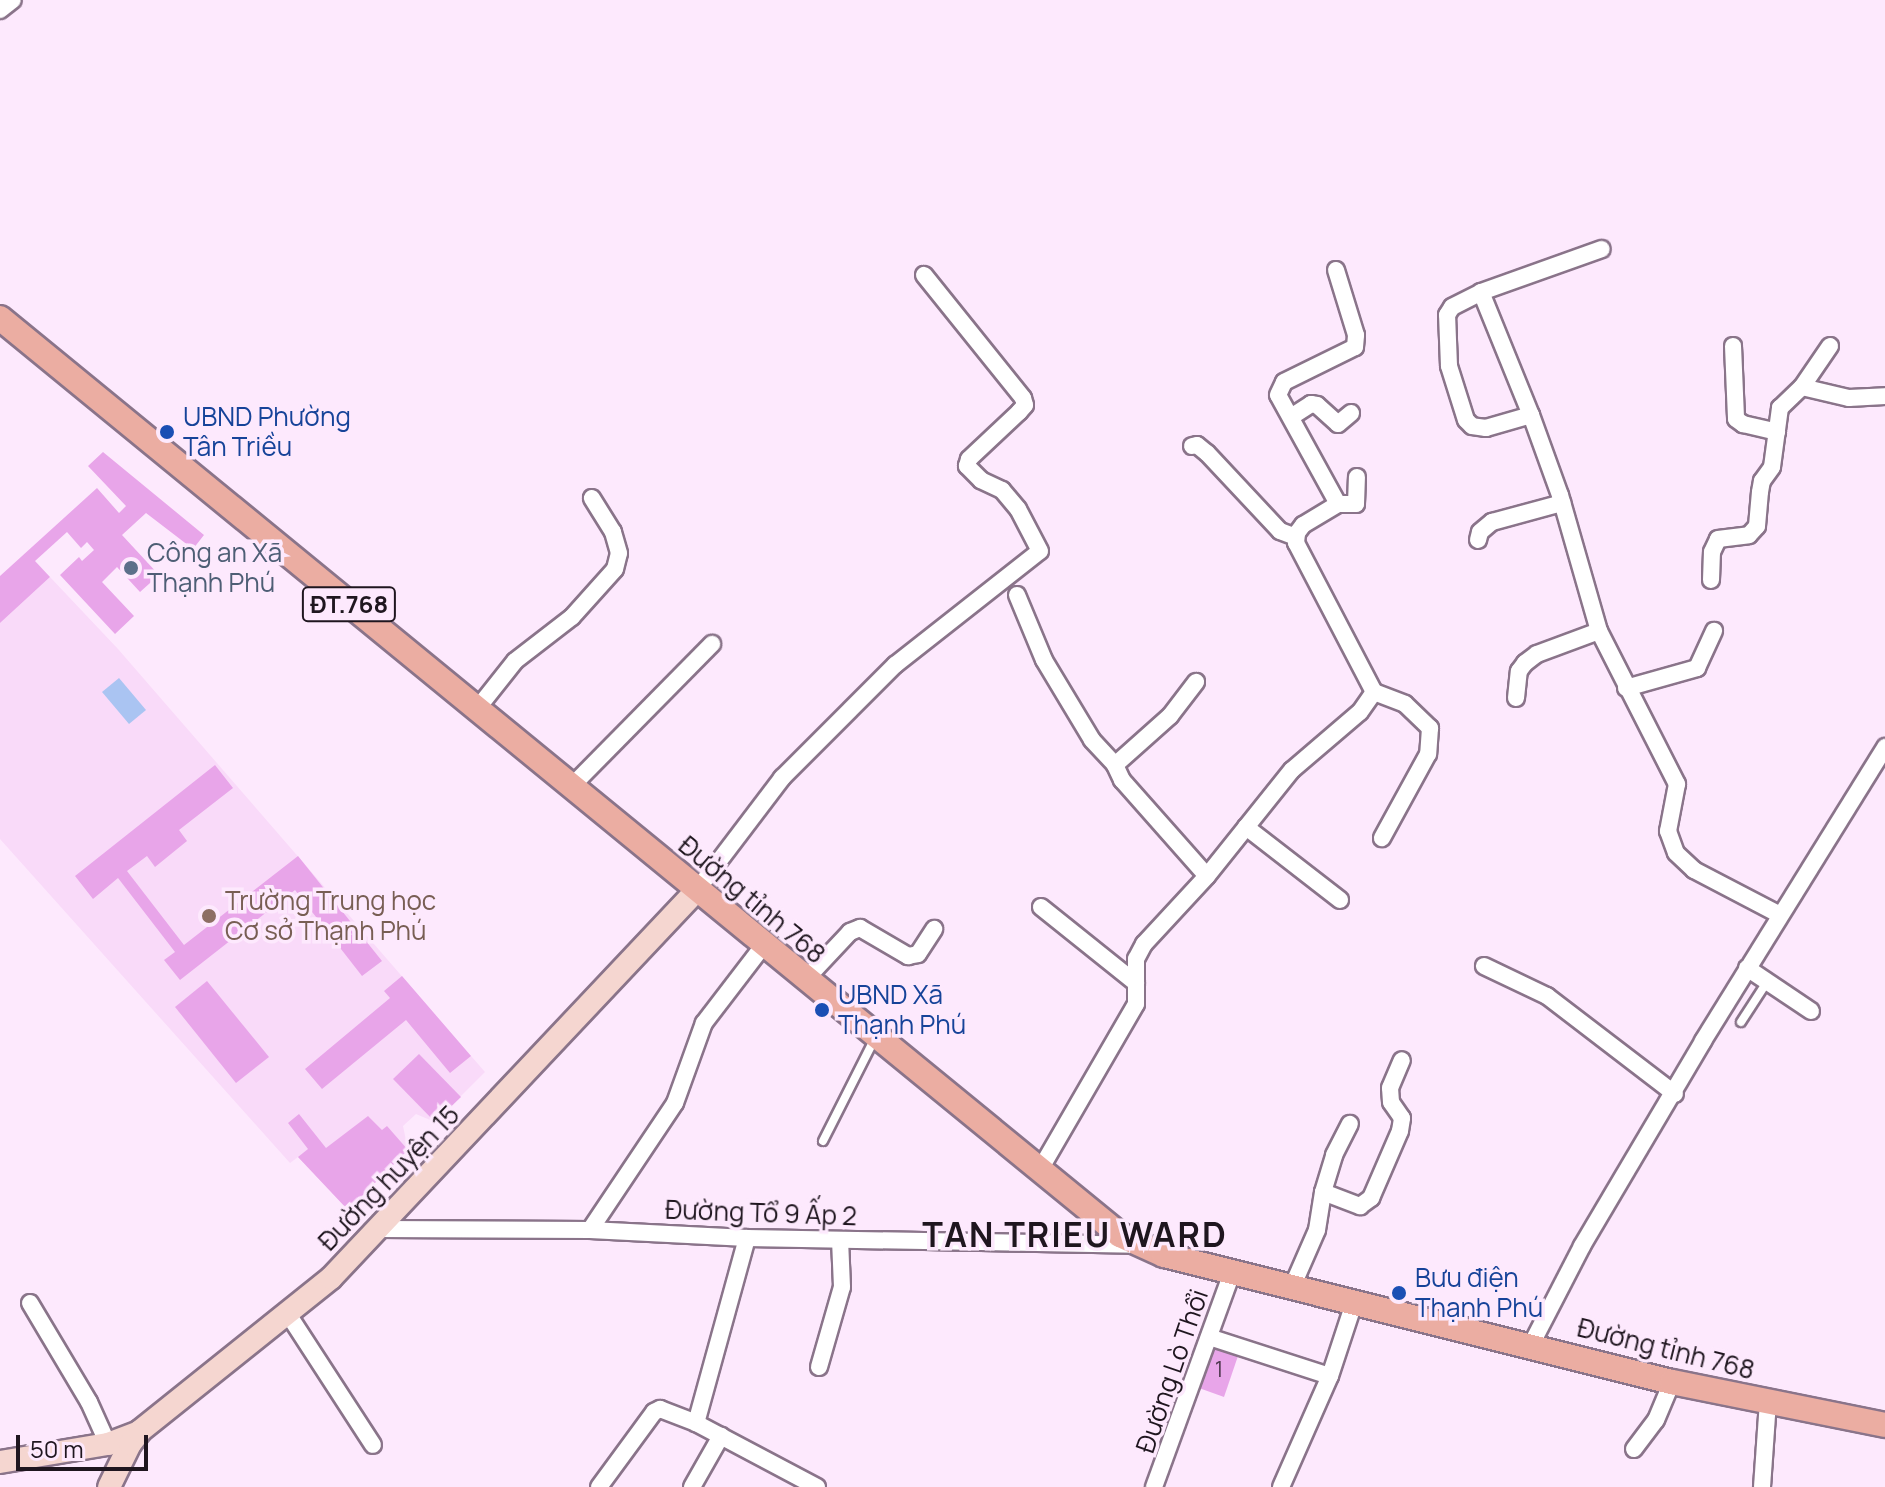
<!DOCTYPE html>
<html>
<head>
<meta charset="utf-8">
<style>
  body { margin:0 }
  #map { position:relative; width:1885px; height:1487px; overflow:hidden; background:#fde9fd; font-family:Manrope,sans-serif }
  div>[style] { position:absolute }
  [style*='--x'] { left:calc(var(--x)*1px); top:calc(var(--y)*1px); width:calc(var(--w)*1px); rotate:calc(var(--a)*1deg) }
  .built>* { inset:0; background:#f9daf9 }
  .water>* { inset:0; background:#aac4f2 }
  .building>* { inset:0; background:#e8a5e9 }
  .roads { filter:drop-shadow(2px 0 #8a748a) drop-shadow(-2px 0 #8a748a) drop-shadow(0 2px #8a748a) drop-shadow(0 -2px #8a748a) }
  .lane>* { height:8px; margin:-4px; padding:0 4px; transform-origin:4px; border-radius:4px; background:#fff }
  .street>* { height:16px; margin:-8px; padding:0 8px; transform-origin:8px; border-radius:8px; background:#fff }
  .secondary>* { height:22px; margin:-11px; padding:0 11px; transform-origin:11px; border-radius:11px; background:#f5d6d0 }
  .primary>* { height:24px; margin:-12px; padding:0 12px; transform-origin:12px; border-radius:12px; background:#ebada2 }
  .dots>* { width:22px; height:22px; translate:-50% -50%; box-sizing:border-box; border:4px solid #fde9fd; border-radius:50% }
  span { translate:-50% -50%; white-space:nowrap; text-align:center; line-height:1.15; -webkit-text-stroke:7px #fde9fd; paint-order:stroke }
  .number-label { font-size:22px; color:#513a52 }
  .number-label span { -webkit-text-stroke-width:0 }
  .shield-label span { padding:2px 6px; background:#fde9fd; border:2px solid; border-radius:6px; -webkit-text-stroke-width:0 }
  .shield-label { font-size:24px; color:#1f161f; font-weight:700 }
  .transit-label { font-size:26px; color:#164399 }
  .left { translate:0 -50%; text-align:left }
  .service-label { font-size:26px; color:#4e5e75 }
  .street-label { font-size:26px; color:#1f161f }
  .education-label { font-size:26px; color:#785e54 }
  .district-label { font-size:34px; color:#1f161f; font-weight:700; letter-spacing:2px }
  .scale { position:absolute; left:16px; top:1435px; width:132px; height:36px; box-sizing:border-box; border:4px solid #1f161f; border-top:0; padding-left:10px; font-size:24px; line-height:28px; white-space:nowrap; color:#1f161f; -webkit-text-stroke:6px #fde9fd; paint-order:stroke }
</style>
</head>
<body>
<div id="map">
  <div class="built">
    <div style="clip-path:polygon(50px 577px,118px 649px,485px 1072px,435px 1122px,416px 1114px,403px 1126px,408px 1150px,348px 1210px,298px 1157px,290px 1163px,0 839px,0 623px)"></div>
  </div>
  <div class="water">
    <div style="clip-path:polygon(119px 678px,146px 710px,129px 724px,102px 692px)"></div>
  </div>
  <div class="building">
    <div style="clip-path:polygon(103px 452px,204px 535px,193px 549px,146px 513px,122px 535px,159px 575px,140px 592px,117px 567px,102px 582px,134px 616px,115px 634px,60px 575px,79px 557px,82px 561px,94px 550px,87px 542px,81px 548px,67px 532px,35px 561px,50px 577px,0 623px,0 576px,97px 488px,119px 513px,126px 506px,88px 466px)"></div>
    <div style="clip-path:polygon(215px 765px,233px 788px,179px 830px,187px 841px,155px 867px,147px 856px,127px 871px,184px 945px,298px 856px,382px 961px,362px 976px,295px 890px,180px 980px,164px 960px,175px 952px,118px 878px,93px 899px,75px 876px)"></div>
    <div style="clip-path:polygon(402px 976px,471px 1056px,450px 1073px,406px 1020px,322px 1089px,305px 1069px,390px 998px,384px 991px)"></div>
    <div style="clip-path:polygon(207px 981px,269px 1057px,236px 1083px,175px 1007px)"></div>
    <div style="clip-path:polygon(419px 1054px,461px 1097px,435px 1122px,393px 1079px)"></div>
    <div style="clip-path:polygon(299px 1114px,326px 1148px,368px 1116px,382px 1130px,387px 1126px,408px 1150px,348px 1210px,298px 1157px,308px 1149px,288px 1123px)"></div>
    <div style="clip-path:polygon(1214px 1344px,1239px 1353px,1224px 1397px,1199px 1388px)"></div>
  </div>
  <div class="roads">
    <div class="lane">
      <div style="--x:1741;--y:1022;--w:48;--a:-57"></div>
      <div style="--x:823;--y:1141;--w:115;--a:-63.2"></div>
    </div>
    <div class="street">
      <div style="--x:0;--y:10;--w:16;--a:-38"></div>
      <div style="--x:1481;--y:292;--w:128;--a:-19.6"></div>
      <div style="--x:1733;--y:346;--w:73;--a:87.6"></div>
      <div style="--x:1736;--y:419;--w:9;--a:36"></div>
      <div style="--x:1743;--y:424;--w:35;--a:13"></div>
      <div style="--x:1830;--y:346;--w:50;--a:124.3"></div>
      <div style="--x:1802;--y:387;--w:48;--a:13.2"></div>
      <div style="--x:1849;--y:398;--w:36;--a:-3"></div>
      <div style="--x:1531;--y:415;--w:47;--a:163.9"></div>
      <div style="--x:1486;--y:428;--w:14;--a:-172"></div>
      <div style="--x:1472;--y:426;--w:8;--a:-135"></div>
      <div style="--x:1466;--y:420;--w:57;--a:-107.5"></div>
      <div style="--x:1449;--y:366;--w:51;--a:-92.2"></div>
      <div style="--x:1447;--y:315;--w:9;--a:-58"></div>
      <div style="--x:1452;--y:307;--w:33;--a:-27"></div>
      <div style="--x:1481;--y:292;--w:133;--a:67.9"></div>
      <div style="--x:1531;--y:415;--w:85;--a:70.1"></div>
      <div style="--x:1560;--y:495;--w:141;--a:74"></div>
      <div style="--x:1599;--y:631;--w:172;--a:63"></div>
      <div style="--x:1677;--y:784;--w:48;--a:100.8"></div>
      <div style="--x:1668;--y:831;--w:23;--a:70"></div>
      <div style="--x:1676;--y:853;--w:25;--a:43"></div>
      <div style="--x:1694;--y:870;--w:97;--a:27.6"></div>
      <div style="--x:1291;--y:417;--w:24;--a:-33"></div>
      <div style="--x:1311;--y:404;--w:6;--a:9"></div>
      <div style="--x:1317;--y:405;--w:28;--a:42"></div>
      <div style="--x:1338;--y:424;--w:17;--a:-40"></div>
      <div style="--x:1192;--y:446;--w:5;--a:-11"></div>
      <div style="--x:1197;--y:445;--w:13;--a:39"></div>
      <div style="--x:1207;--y:453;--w:107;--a:46.9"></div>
      <div style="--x:1280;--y:531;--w:17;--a:21"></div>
      <div style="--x:1338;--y:504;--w:18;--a:0"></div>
      <div style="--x:1356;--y:504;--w:27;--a:-88"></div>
      <div style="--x:1478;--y:540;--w:8;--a:-76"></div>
      <div style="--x:1480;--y:532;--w:16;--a:-40"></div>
      <div style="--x:1492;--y:522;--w:73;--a:-15.2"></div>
      <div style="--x:1711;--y:580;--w:28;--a:-88"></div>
      <div style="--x:1712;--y:552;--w:14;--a:-65"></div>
      <div style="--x:1718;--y:539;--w:31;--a:-7"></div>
      <div style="--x:1749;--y:535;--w:12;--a:-48"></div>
      <div style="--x:1757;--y:526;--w:34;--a:-85"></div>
      <div style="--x:1760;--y:492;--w:11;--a:-80"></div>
      <div style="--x:1762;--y:481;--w:17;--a:-54"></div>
      <div style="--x:1772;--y:467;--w:60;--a:-82.3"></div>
      <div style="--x:1780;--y:408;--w:30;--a:-44"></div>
      <div style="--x:1017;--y:595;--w:70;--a:67.4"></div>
      <div style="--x:1044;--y:660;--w:93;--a:59"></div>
      <div style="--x:1092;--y:740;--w:34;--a:47"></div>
      <div style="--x:1115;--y:765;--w:17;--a:65"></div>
      <div style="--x:1122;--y:780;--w:128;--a:48.5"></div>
      <div style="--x:1207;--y:876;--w:93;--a:132.8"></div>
      <div style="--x:1144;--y:944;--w:17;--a:118"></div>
      <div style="--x:1136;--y:959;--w:45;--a:90"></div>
      <div style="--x:1136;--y:1004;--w:193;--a:120.1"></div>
      <div style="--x:1626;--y:688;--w:74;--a:-15.7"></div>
      <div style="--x:1697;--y:668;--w:41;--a:-65.3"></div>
      <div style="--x:1374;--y:692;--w:33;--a:21"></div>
      <div style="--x:1405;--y:704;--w:35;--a:44"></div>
      <div style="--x:1430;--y:728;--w:26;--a:94"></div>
      <div style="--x:1428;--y:754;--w:96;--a:118.7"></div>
      <div style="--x:1516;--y:698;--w:27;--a:-84"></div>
      <div style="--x:1519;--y:671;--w:10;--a:-53"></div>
      <div style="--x:1525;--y:663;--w:15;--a:-37"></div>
      <div style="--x:1537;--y:654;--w:66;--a:-20.4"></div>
      <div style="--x:477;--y:709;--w:61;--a:-51.6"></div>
      <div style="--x:515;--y:661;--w:72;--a:-37.7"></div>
      <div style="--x:572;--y:617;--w:64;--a:-48.1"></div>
      <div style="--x:615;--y:569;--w:16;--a:-76"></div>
      <div style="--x:619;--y:553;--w:22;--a:-106"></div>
      <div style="--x:613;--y:532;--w:40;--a:-122"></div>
      <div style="--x:1115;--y:765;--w:74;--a:-41.7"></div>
      <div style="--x:1170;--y:716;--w:43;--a:-52.6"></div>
      <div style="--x:571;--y:787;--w:201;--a:-45.4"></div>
      <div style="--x:1246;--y:827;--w:119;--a:37.8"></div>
      <div style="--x:1207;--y:876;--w:136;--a:-51.3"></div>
      <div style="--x:1292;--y:770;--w:89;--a:-40.5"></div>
      <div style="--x:1360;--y:712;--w:24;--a:-55"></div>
      <div style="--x:1374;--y:692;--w:168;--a:-117.6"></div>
      <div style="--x:1296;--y:543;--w:10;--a:-84"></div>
      <div style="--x:1297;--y:533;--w:10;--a:-53"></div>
      <div style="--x:1303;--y:525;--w:41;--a:-31"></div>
      <div style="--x:1338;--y:504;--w:124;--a:-118.8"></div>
      <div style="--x:1278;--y:395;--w:14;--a:-65"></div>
      <div style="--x:1284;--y:382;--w:79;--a:-26.2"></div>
      <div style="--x:1355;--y:347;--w:12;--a:-85"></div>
      <div style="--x:1356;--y:335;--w:68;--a:-107.1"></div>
      <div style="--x:697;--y:890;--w:141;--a:-52.8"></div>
      <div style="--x:782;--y:778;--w:160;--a:-45"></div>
      <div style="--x:895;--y:665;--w:184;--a:-38.2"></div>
      <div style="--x:1040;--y:551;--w:47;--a:-117.6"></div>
      <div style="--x:1018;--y:509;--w:25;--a:-130"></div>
      <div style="--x:1002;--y:490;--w:23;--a:-155"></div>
      <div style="--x:981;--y:480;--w:20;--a:-135"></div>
      <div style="--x:967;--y:466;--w:7;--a:-74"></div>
      <div style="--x:969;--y:459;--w:69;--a:-43.2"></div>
      <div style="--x:1019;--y:412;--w:9;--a:-49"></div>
      <div style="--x:1025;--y:405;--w:7;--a:-106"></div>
      <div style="--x:1023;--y:398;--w:158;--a:-128.8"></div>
      <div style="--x:1041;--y:907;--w:122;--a:38.7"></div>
      <div style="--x:1484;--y:966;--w:70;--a:25.5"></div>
      <div style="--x:1547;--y:996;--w:161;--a:37.4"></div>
      <div style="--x:1747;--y:968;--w:77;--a:33.9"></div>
      <div style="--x:805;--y:980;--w:66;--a:-46.8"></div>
      <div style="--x:850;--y:932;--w:11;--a:-22"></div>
      <div style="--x:860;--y:928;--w:56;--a:30.3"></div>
      <div style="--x:908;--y:956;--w:10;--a:-11"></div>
      <div style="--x:918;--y:954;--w:30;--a:-57"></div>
      <div style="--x:1323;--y:1192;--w:39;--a:-73"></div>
      <div style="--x:1334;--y:1155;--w:35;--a:-63"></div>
      <div style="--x:381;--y:1229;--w:209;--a:0.3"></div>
      <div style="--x:590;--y:1230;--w:157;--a:2.9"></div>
      <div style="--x:747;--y:1238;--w:388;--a:1"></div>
      <div style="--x:590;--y:1230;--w:153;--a:-56.2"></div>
      <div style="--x:675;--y:1103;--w:85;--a:-70.1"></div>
      <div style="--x:704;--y:1023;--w:97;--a:-52.5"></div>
      <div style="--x:747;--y:1238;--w:192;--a:105.4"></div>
      <div style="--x:696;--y:1423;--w:137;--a:27.9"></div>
      <div style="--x:1293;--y:1285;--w:60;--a:-66.4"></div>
      <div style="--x:1317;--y:1230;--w:38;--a:-81"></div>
      <div style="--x:1323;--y:1192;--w:40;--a:21"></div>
      <div style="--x:1360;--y:1206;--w:14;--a:-36"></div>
      <div style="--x:1371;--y:1198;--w:73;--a:-66.6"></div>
      <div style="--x:1400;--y:1131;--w:13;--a:-81"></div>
      <div style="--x:1402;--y:1118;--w:19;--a:-125"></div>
      <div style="--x:1391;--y:1102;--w:14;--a:-94"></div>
      <div style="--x:1390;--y:1088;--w:30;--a:-67"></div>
      <div style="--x:30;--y:1303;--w:115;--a:59.2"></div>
      <div style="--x:89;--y:1402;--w:46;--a:65.7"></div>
      <div style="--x:288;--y:1314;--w:156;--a:57"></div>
      <div style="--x:1209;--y:1337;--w:127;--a:17.9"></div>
      <div style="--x:1531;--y:1345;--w:111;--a:-62.7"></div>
      <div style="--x:1582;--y:1246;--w:238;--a:-59.4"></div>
      <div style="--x:1703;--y:1041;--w:346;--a:-58.2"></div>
      <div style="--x:819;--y:1367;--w:83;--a:-74"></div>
      <div style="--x:842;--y:1287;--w:47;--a:-92.4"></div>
      <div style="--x:1634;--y:1449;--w:36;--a:-53"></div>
      <div style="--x:1656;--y:1420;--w:41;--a:-67.2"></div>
      <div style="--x:599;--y:1487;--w:93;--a:-53.7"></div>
      <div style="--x:654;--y:1412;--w:7;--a:-27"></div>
      <div style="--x:660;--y:1409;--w:39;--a:21"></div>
      <div style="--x:692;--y:1487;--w:59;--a:-60.4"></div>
      <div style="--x:1154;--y:1487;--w:231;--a:-70"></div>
      <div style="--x:1281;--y:1487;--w:121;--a:-66.2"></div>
      <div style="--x:1330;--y:1376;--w:80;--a:-71.8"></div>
      <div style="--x:1762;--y:1487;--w:85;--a:-86"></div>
    </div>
    <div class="secondary">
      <div style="--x:0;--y:1462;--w:109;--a:-9.5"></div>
      <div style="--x:108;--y:1444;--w:33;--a:-21"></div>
      <div style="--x:109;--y:1487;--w:48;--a:-64"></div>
      <div style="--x:130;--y:1444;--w:16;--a:-52"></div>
      <div style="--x:140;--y:1431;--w:245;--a:-38.7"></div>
      <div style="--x:331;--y:1278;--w:533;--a:-46.67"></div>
    </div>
    <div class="primary">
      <div style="--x:0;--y:318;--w:1448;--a:39.31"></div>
      <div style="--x:1120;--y:1235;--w:48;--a:24.4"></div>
      <div style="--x:1164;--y:1255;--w:524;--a:14.04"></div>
      <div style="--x:1672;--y:1382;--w:217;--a:11.4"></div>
    </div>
  </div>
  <div class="dots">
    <div style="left:167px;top:432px;background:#1a4fb4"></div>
    <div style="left:131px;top:568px;background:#5c6f8a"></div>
    <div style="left:209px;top:916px;background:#8d6e63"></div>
    <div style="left:822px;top:1010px;background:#1a4fb4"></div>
    <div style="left:1399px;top:1293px;background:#1a4fb4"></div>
  </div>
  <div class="number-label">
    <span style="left:1219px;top:1370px">1</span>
  </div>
  <div class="shield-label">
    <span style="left:349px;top:604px">ĐT.768</span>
  </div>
  <div class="transit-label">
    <span class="left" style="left:183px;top:432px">UBND Phường<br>Tân Triều</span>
    <span class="left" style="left:838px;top:1010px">UBND Xã<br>Thạnh Phú</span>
    <span class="left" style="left:1415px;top:1293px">Bưu điện<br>Thạnh Phú</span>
  </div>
  <div class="service-label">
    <span class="left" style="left:147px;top:568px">Công an Xã<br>Thạnh Phú</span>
  </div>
  <div class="street-label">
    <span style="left:752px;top:900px;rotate:40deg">Đường tỉnh 768</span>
    <span style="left:389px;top:1178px;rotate:-46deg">Đường huyện 15</span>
    <span style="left:761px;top:1213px;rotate:2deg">Đường Tổ 9 Ấp 2</span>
    <span style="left:1666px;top:1349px;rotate:14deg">Đường tỉnh 768</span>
    <span style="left:1172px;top:1371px;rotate:-71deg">Đường Lò Thổi</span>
  </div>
  <div class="education-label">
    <span class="left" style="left:225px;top:916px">Trường Trung học<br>Cơ sở Thạnh Phú</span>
  </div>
  <div class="district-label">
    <span style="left:1075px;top:1235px">TAN TRIEU WARD</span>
  </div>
  <div class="scale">50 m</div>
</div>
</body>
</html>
